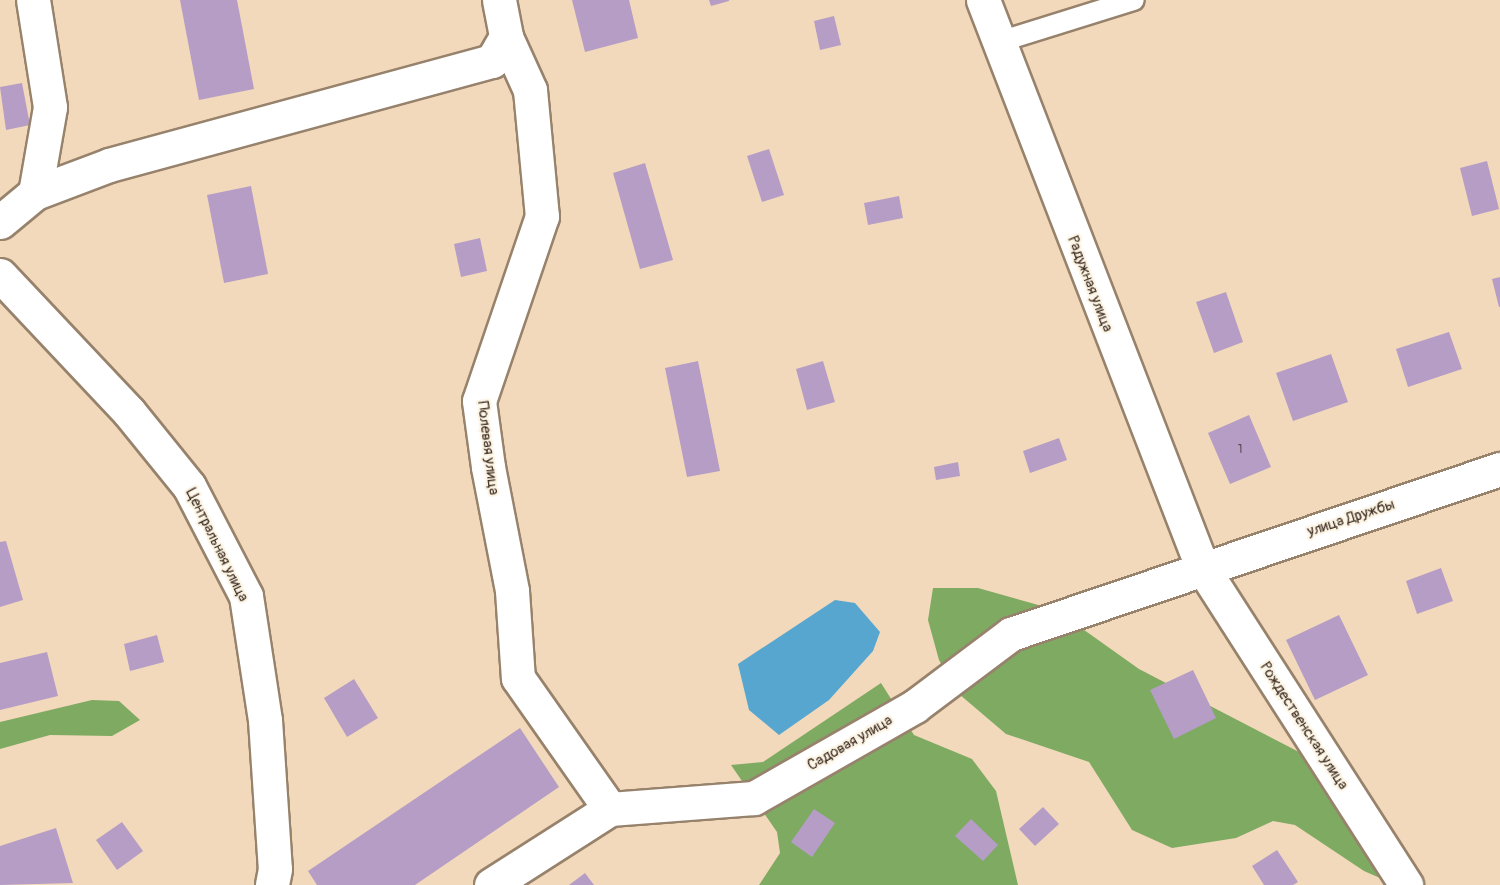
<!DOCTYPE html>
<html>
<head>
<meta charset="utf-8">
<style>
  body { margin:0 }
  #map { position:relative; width:1500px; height:885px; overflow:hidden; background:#f3d9bb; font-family:Pangolin,sans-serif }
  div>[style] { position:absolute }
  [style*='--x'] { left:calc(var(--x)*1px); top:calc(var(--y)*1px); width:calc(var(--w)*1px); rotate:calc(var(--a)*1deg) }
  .forest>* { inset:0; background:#7eaa62 }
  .water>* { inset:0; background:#56a6d0 }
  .building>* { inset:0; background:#b59dc6 }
  .roads { filter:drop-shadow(2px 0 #97826c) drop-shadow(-2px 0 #97826c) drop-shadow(0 2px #97826c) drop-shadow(0 -2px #97826c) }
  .service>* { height:20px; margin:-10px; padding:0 10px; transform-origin:10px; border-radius:10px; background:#fff }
  .minor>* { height:33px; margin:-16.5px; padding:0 16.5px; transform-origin:16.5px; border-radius:16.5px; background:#fff }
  span { translate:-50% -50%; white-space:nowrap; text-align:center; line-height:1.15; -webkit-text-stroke:4.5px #fcf5e5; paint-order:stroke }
  .number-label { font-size:12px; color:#5a4748 }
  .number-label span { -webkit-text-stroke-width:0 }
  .street-label { font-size:15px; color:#3b2a1e }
</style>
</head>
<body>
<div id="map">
  <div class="forest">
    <div style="clip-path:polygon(933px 588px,978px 588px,1056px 610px,1139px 669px,1357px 782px,1396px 885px,1364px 871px,1295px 825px,1273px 821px,1236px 838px,1172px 848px,1132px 830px,1089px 762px,1006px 734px,959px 694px,939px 660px,928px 620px)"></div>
    <div style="clip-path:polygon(881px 683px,914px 735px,972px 759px,996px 791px,1018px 885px,759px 885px,780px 853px,777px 832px,731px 765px,763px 762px)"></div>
    <div style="clip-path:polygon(92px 700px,119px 701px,140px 720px,112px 736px,50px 735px,0 749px,0 722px)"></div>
  </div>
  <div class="water">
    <div style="clip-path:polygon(835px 600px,855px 603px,880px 632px,873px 651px,829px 700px,779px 735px,749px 710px,738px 664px)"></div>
  </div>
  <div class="building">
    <div style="clip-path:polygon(180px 0,237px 0,254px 89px,199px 100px)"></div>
    <div style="clip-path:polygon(572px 0,629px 0,638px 38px,585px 52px)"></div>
    <div style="clip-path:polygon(709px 0,729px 0,729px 1px,711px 6px)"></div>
    <div style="clip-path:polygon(834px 16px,841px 45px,820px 50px,814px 21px)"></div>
    <div style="clip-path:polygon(22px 83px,30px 125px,6px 130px,0 87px)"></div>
    <div style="clip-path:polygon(769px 149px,784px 195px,762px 202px,747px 156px)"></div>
    <div style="clip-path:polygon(1487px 161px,1499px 209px,1472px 216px,1460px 168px)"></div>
    <div style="clip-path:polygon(645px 163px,673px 260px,640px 269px,613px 173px)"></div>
    <div style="clip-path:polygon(251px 186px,268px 274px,224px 283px,207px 195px)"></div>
    <div style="clip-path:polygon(899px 196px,903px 218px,868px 225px,864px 203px)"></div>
    <div style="clip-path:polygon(480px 238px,487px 271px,461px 277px,454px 244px)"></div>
    <div style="clip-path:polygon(1500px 277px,1500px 307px,1499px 307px,1492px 279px)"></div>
    <div style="clip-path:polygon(1226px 292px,1243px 342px,1214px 353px,1196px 302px)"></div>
    <div style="clip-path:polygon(1449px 332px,1462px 369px,1408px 387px,1396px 349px)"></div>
    <div style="clip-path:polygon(1331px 354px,1348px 402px,1293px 421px,1276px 373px)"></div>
    <div style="clip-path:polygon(698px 361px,720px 471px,687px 477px,665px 368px)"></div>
    <div style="clip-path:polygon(823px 361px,835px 402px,807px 410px,796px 369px)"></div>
    <div style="clip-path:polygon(1249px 415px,1271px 467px,1230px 484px,1208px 433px)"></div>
    <div style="clip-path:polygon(1059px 438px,1067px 460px,1030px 473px,1023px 451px)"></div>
    <div style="clip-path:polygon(958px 462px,960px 476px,936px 480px,934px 467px)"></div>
    <div style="clip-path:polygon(6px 541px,23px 600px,0 607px,0 542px)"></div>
    <div style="clip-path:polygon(1441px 568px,1453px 601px,1417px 614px,1406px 581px)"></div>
    <div style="clip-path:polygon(1339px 615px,1368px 675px,1315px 700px,1286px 640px)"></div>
    <div style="clip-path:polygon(157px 635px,164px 662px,130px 671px,124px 644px)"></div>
    <div style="clip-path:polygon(47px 652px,58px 696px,0 710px,0 663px)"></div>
    <div style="clip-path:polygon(1193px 670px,1216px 718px,1174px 739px,1150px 690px)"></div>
    <div style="clip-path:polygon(354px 679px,378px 718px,347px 737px,324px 698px)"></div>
    <div style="clip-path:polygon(520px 728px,559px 787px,415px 885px,317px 885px,308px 871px)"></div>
    <div style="clip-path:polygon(1043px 807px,1059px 824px,1035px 846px,1019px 829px)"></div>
    <div style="clip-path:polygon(814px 809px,835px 823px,812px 857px,791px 842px)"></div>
    <div style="clip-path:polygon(971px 819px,998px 845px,983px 861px,955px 836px)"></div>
    <div style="clip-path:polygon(122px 822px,143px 851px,117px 870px,96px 840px)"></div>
    <div style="clip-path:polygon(56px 828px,73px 883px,0 885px,0 846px)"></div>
    <div style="clip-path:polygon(1277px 850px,1298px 882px,1293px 885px,1264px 885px,1252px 866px)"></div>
    <div style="clip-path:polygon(585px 873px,594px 885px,569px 885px)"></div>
  </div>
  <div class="roads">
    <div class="service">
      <div style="--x:999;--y:42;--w:141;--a:-17.3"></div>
    </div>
    <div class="minor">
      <div style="--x:499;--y:0;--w:38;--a:79"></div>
      <div style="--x:506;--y:37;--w:58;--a:65.6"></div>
      <div style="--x:530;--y:90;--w:127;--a:84.6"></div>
      <div style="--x:542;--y:216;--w:195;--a:108.8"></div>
      <div style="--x:479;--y:401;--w:67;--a:82.2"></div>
      <div style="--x:488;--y:467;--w:126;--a:79"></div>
      <div style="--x:512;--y:591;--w:87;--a:86.1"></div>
      <div style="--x:518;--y:678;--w:160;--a:54.9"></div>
      <div style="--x:983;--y:0;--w:608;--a:68.88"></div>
      <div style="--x:1202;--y:567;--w:378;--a:57.3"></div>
      <div style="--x:35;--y:193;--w:79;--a:-20.7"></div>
      <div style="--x:109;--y:165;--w:397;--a:-15.2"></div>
      <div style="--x:492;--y:61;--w:28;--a:-60"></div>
      <div style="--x:0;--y:222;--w:45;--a:-39.6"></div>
      <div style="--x:35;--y:193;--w:87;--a:-80.1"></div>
      <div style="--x:50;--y:107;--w:108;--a:-99"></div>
      <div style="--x:0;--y:275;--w:188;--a:46.7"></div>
      <div style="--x:129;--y:412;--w:95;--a:51"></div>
      <div style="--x:189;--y:486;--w:124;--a:62.6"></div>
      <div style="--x:246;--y:596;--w:125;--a:81.3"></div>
      <div style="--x:265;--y:720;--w:149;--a:86.2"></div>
      <div style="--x:275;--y:869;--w:16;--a:101"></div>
      <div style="--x:491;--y:885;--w:141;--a:-32.6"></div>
      <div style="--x:610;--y:809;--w:144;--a:-4.4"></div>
      <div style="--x:754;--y:798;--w:185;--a:-29.7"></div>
      <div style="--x:915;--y:706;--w:120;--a:-36.9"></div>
      <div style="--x:1011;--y:634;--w:516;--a:-18.65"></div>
    </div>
  </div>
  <div class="number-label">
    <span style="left:1240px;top:450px">1</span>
  </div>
  <div class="street-label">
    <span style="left:1090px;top:284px;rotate:69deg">Радужная улица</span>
    <span style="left:488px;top:448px;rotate:83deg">Полевая улица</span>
    <span style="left:1351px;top:518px;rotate:-18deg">улица Дружбы</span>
    <span style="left:217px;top:545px;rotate:64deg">Центральная улица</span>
    <span style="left:1304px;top:726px;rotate:57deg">Рождественская улица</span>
    <span style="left:850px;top:743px;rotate:-30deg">Садовая улица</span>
  </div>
</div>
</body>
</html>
